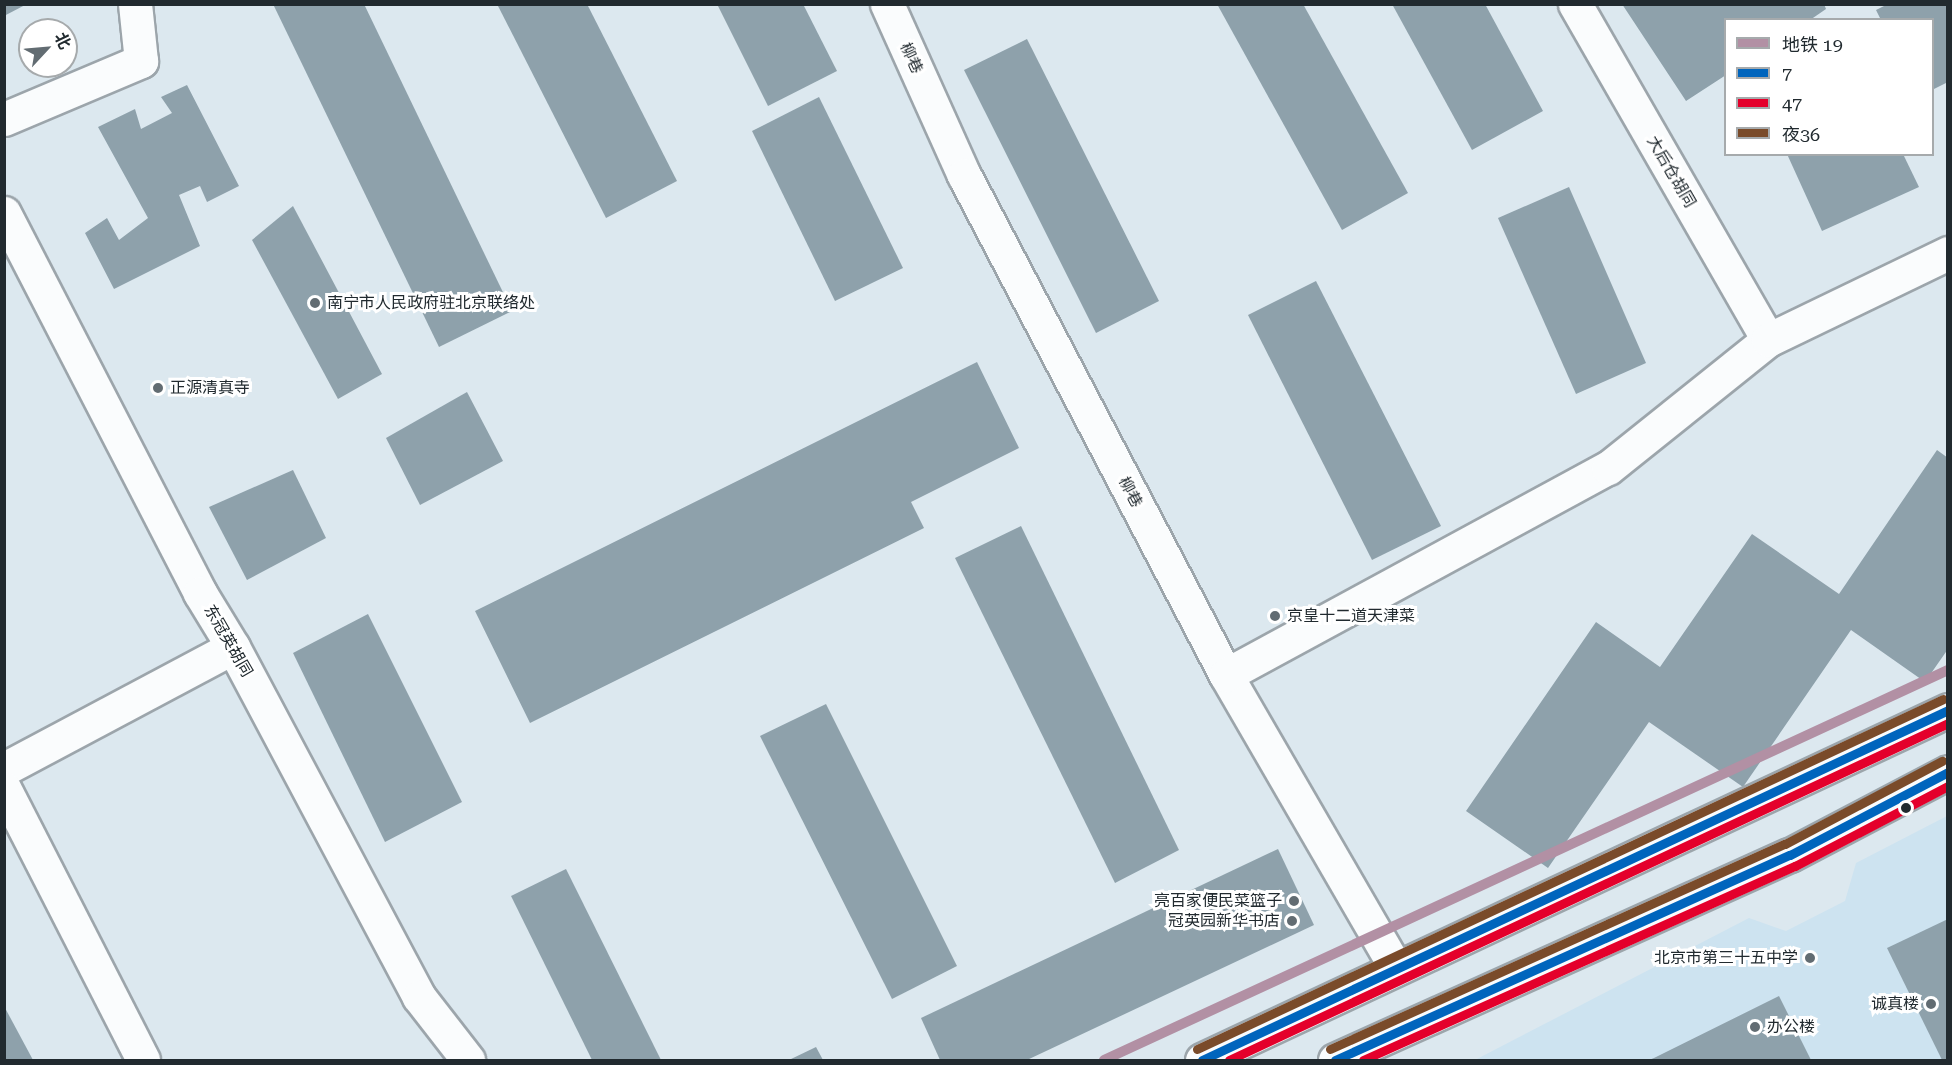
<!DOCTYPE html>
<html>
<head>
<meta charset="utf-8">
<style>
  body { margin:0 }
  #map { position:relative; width:1952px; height:1065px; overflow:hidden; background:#dce8ef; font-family:"Roboto Serif","Noto Sans SC",serif }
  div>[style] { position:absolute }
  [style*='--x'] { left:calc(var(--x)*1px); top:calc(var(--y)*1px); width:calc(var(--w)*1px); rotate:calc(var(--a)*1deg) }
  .built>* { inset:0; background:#cde3f0 }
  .building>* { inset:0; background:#8ea1ab }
  .roads { filter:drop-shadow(2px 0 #9ca5ab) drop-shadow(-2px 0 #9ca5ab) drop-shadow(0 2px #9ca5ab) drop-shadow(0 -2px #9ca5ab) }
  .minor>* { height:33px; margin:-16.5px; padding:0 16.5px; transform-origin:16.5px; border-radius:16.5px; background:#fafcfd }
  .secondary>* { height:33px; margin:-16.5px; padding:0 16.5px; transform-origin:16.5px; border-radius:16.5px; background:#fafcfd }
  .bus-1>* { height:9px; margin:-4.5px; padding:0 4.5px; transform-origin:4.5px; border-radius:4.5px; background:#0065bd }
  .bus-2>* { height:9px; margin:-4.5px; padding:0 4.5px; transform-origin:4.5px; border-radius:4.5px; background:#e4002b }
  .bus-3>* { height:9px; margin:-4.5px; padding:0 4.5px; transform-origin:4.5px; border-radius:4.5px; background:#7a4b2a }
  .metro-1>* { height:10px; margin:-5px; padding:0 5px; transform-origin:5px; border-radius:5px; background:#b290a4 }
  .dots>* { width:16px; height:16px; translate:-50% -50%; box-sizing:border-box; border:3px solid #fff; border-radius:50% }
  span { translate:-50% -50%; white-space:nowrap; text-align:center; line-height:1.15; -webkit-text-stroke:6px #fff; paint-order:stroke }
  .street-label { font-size:16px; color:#212a2f }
  .poi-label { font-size:16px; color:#212a2f }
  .left { translate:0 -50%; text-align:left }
  .right { translate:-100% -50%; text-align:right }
  .frame { position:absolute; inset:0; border:6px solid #212a2f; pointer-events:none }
  .legend { position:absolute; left:1724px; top:18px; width:210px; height:138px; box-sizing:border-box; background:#fff; border:2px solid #a6aaac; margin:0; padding:8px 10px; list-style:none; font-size:18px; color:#212a2f }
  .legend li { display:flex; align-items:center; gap:12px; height:30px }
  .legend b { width:30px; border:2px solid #a6aaac }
  .north { position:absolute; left:18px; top:18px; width:60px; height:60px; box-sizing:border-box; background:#fff; border:2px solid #a6aaac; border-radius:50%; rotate:64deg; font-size:16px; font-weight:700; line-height:24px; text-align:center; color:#212a2f }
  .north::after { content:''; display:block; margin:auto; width:21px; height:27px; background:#626c72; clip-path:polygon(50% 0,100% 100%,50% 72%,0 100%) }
</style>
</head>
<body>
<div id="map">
  <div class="built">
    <div style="clip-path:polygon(1947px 816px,1947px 1060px,1475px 1060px,1749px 918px,1786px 931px,1845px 901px,1856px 863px)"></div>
  </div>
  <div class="building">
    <div style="clip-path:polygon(4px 4px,27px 4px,4px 16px)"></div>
    <div style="clip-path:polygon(273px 4px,364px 4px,512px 311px,439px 347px)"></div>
    <div style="clip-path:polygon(497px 4px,587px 4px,677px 181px,606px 218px)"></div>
    <div style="clip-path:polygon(717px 4px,803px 4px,837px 71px,768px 106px)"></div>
    <div style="clip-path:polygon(1217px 4px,1303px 4px,1408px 193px,1342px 230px)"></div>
    <div style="clip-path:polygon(1392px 4px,1485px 4px,1543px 111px,1472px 150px)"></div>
    <div style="clip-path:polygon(1622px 4px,1824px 4px,1826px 9px,1810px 20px,1726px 20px,1726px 75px,1686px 101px)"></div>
    <div style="clip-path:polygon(1888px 4px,1948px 4px,1948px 82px,1932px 90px,1932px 20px,1881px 20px,1876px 10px)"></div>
    <div style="clip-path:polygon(1027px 39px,1159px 301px,1096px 333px,964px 70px)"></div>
    <div style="clip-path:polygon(187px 85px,239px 186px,207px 202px,200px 186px,179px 195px,200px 246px,114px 289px,85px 233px,107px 218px,119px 240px,148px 218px,98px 127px,135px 109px,141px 129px,172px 113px,161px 97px)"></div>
    <div style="clip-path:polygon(819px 97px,903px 268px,835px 301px,752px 131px)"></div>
    <div style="clip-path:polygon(1787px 154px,1903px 154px,1919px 187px,1822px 231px)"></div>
    <div style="clip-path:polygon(1569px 187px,1646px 363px,1576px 394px,1498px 218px)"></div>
    <div style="clip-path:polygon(293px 206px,382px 374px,338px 399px,252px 240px)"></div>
    <div style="clip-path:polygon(1316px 281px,1441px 526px,1372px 560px,1248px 315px)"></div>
    <div style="clip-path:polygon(977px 362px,1019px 448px,911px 502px,924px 528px,530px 723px,475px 611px)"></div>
    <div style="clip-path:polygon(467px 392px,503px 461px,420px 505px,386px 438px)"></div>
    <div style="clip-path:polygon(1937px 450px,1948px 458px,1948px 649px,1925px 682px,1851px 630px,1743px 787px,1649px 722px,1548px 868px,1466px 811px,1596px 622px,1660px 667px,1752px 534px,1839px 594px)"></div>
    <div style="clip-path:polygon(293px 470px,326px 538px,247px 580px,209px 507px)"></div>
    <div style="clip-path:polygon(1021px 526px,1179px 850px,1115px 883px,955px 558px)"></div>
    <div style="clip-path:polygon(368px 614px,462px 802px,385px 842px,293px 653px)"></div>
    <div style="clip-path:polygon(826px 704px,957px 966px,892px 999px,760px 736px)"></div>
    <div style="clip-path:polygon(1278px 849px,1314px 925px,1027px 1060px,940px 1060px,921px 1018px)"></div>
    <div style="clip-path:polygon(566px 869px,661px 1060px,592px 1060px,511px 896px)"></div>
    <div style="clip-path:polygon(1948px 919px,1948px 1060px,1942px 1060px,1887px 948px)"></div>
    <div style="clip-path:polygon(1779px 996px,1811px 1060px,1649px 1060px,1654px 1058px)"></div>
    <div style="clip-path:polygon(4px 1006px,33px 1060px,4px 1060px)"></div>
    <div style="clip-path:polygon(816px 1047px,823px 1060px,789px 1060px)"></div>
  </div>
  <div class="roads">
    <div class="minor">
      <div style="--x:887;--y:4;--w:188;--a:65.8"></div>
      <div style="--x:964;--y:175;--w:564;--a:62.35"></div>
      <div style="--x:1226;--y:675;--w:339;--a:59.9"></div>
      <div style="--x:1575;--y:4;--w:387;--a:60.1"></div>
      <div style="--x:4;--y:119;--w:149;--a:-22.9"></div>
      <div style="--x:141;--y:61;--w:57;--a:-96"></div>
      <div style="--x:4;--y:213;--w:428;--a:62.7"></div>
      <div style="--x:200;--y:593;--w:63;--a:58.6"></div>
      <div style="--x:233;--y:647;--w:396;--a:62"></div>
      <div style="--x:419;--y:997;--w:80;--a:52.1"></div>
      <div style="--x:1226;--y:675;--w:434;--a:-28.5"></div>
      <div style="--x:1608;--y:468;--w:205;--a:-38.7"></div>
      <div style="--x:1768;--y:340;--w:200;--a:-25.8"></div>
      <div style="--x:4;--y:769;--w:259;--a:-28"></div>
      <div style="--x:4;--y:788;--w:305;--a:62.9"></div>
    </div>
    <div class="secondary">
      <div style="--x:1202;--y:1060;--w:824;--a:-25.13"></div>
      <div style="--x:1335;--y:1060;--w:499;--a:-24.3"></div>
      <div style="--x:1790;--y:855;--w:178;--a:-27.7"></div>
    </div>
  </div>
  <div class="bus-1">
    <div style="--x:1202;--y:1060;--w:824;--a:-25.13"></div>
    <div style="--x:1335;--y:1060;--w:499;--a:-24.3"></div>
    <div style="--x:1790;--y:855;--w:178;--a:-27.7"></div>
  </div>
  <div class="bus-2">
    <div style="--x:1229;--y:1060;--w:794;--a:-25.11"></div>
    <div style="--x:1363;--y:1060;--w:474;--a:-24.2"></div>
    <div style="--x:1795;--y:866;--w:173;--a:-27.6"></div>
  </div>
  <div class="bus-3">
    <div style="--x:1197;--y:1049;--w:824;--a:-25.13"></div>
    <div style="--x:1330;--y:1049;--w:499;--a:-24.3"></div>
    <div style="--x:1785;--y:844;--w:178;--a:-27.9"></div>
  </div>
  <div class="metro-1">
    <div style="--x:1104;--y:1060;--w:930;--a:-24.8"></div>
  </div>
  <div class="dots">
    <div style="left:315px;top:303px;background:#626c72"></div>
    <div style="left:158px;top:388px;background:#626c72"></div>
    <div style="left:1275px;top:616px;background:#626c72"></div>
    <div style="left:1906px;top:808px;background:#212a2f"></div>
    <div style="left:1294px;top:901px;background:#626c72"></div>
    <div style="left:1292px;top:921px;background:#626c72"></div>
    <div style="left:1810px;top:958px;background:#626c72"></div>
    <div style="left:1931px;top:1004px;background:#626c72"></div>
    <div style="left:1755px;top:1027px;background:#626c72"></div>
  </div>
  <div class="street-label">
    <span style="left:911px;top:58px;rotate:65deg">柳巷</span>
    <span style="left:1671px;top:172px;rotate:60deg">大后仓胡同</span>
    <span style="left:1130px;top:492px;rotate:62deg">柳巷</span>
    <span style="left:228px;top:641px;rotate:60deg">东冠英胡同</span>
  </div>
  <div class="poi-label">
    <span class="left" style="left:327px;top:303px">南宁市人民政府驻北京联络处</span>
    <span class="left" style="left:170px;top:388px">正源清真寺</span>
    <span class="left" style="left:1287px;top:616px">京皇十二道天津菜</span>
    <span class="right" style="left:1282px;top:901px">亮百家便民菜篮子</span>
    <span class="right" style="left:1280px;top:921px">冠英园新华书店</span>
    <span class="right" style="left:1798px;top:958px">北京市第三十五中学</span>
    <span class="right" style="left:1919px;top:1004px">诚真楼</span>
    <span class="left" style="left:1767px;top:1027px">办公楼</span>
  </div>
  <div class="frame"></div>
  <ul class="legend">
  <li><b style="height:8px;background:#b290a4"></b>地铁 19</li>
  <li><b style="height:8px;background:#0065bd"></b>7</li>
  <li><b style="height:8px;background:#e4002b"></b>47</li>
  <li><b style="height:8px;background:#7a4b2a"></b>夜36</li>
  </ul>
  <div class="north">北</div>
</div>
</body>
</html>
